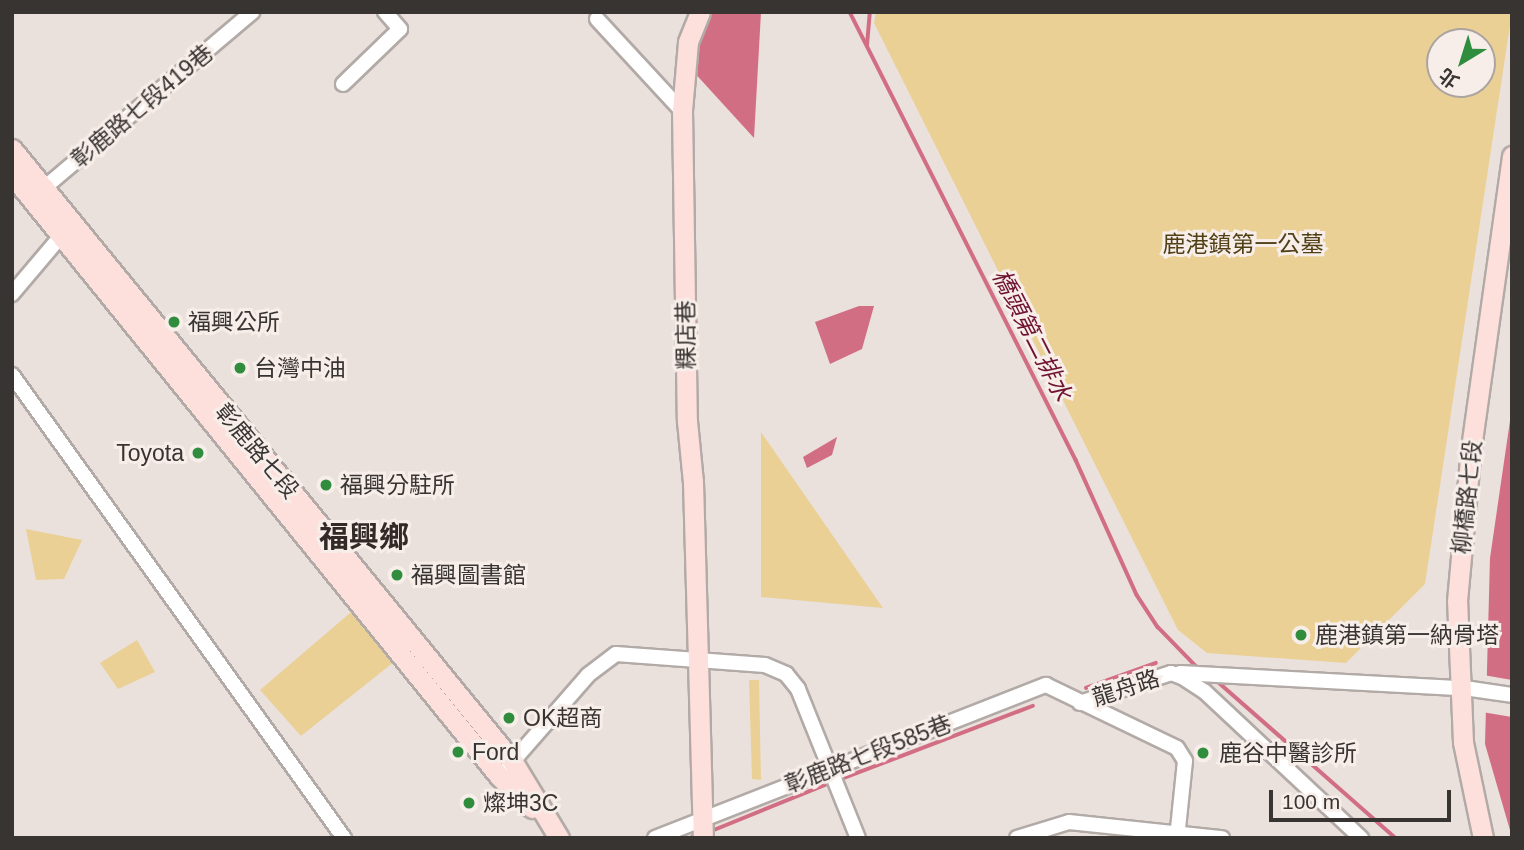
<!DOCTYPE html>
<html>
<head>
<meta charset="utf-8">
<style>
  body { margin:0 }
  #map { position:relative; width:1524px; height:850px; overflow:hidden; background:#eae1dd; font-family:Helvetica,"Noto Sans TC",sans-serif }
  div>[style] { position:absolute }
  [style*='--x'] { left:calc(var(--x)*1px); top:calc(var(--y)*1px); width:calc(var(--w)*1px); rotate:calc(var(--a)*1deg) }
  .green>* { inset:0; background:#ebd095 }
  .water>* { inset:0; background:#d26e84 }
  .pier>* { inset:0; background:#eae1dd }
  .stream>* { height:3.5px; margin:-1.75px; padding:0 1.75px; transform-origin:1.75px; border-radius:1.75px; background:#d26e84 }
  .roads { filter:drop-shadow(2px 0 #b2aaa6) drop-shadow(-2px 0 #b2aaa6) drop-shadow(0 2px #b2aaa6) drop-shadow(0 -2px #b2aaa6) }
  .street>* { height:14px; margin:-7px; padding:0 7px; transform-origin:7px; border-radius:7px; background:#fff }
  .secondary>* { height:19px; margin:-9.5px; padding:0 9.5px; transform-origin:9.5px; border-radius:9.5px; background:#fddfdb }
  .dots>* { width:19px; height:19px; translate:-50% -50%; box-sizing:border-box; border:4px solid #f7eeea; border-radius:50% }
  span { translate:-50% -50%; white-space:nowrap; text-align:center; line-height:1.15; -webkit-text-stroke:6px #f7eeea; paint-order:stroke }
  .street-label { font-size:23px; color:#383432 }
  .park-label { font-size:23px; color:#514016 }
  .poi-label { font-size:23px; color:#383432 }
  .left { translate:0 -50%; text-align:left }
  .right { translate:-100% -50%; text-align:right }
  .water-label { font-size:24px; color:#6f1331; font-style:italic }
  .district-label { font-size:30px; color:#312a27; font-weight:700 }
  .frame { position:absolute; inset:0; border:14px solid #383432; pointer-events:none }
  .north { position:absolute; left:1426px; top:28px; width:70px; height:70px; box-sizing:border-box; background:#f7eeea; border:2px solid #aba4a0; border-radius:50%; rotate:218deg; font-size:19px; font-weight:700; line-height:28px; text-align:center; color:#383432 }
  .north::after { content:''; display:block; margin:auto; width:24px; height:32px; background:#318d3e; clip-path:polygon(50% 0,100% 100%,50% 72%,0 100%) }
  .scale { position:absolute; left:1269px; top:790px; width:182px; height:32px; box-sizing:border-box; border:4px solid #383432; border-top:0; padding-left:9px; font-size:21px; line-height:24px; white-space:nowrap; color:#383432; -webkit-text-stroke:5px #f7eeea; paint-order:stroke }
</style>
</head>
<body>
<div id="map">
  <div class="green">
    <div style="clip-path:polygon(evenodd,876px 12px,1512px 12px,1425px 584px,1346px 663px,1207px 653px,1178px 630px,874px 23px,876px 12px,1440px 42px,1482px 42px,1482px 84px,1440px 84px,1440px 42px)"></div>
    <div style="clip-path:polygon(761px 432px,883px 608px,761px 597px)"></div>
    <div style="clip-path:polygon(26px 529px,82px 540px,64px 579px,36px 580px)"></div>
    <div style="clip-path:polygon(357px 607px,399px 658px,301px 736px,260px 690px)"></div>
    <div style="clip-path:polygon(137px 640px,155px 672px,118px 689px,100px 663px)"></div>
    <div style="clip-path:polygon(749px 680px,759px 680px,761px 780px,752px 779px)"></div>
  </div>
  <div class="water">
    <div style="clip-path:polygon(709px 12px,761px 12px,754px 138px,691px 69px,695px 43px)"></div>
    <div style="clip-path:polygon(859px 306px,874px 306px,862px 349px,830px 364px,815px 322px)"></div>
    <div style="clip-path:polygon(1512px 407px,1512px 837px,1485px 744px,1490px 558px)"></div>
    <div style="clip-path:polygon(837px 437px,832px 455px,807px 468px,803px 457px)"></div>
  </div>
  <div class="pier">
    <div style="clip-path:polygon(1483px 675px,1512px 680px,1512px 717px,1482px 712px)"></div>
  </div>
  <div class="stream">
    <div style="--x:850;--y:12;--w:502;--a:63.23"></div>
    <div style="--x:1076;--y:460;--w:148;--a:65.7"></div>
    <div style="--x:1137;--y:595;--w:38;--a:57"></div>
    <div style="--x:1158;--y:627;--w:57;--a:45.7"></div>
    <div style="--x:867;--y:45;--w:33;--a:-85"></div>
    <div style="--x:1216;--y:680;--w:240;--a:41.3"></div>
    <div style="--x:1086;--y:688;--w:74;--a:-19.7"></div>
    <div style="--x:844;--y:778;--w:202;--a:-20.9"></div>
    <div style="--x:714;--y:830;--w:120;--a:-22.1"></div>
    <div style="--x:691;--y:838;--w:1;--a:-45"></div>
  </div>
  <div class="roads">
    <div class="street">
      <div style="--x:597;--y:19;--w:125;--a:47.3"></div>
      <div style="--x:343;--y:84;--w:79;--a:-44"></div>
      <div style="--x:400;--y:29;--w:23;--a:-131"></div>
      <div style="--x:37;--y:194;--w:282;--a:-40.2"></div>
      <div style="--x:12;--y:294;--w:84;--a:-49.8"></div>
      <div style="--x:12;--y:375;--w:570;--a:54.36"></div>
      <div style="--x:1180;--y:673;--w:291;--a:3.1"></div>
      <div style="--x:1471;--y:689;--w:41;--a:8.3"></div>
      <div style="--x:1080;--y:703;--w:96;--a:-18.2"></div>
      <div style="--x:1171;--y:673;--w:12;--a:20"></div>
      <div style="--x:1182;--y:677;--w:27;--a:33"></div>
      <div style="--x:1205;--y:692;--w:214;--a:43.1"></div>
      <div style="--x:507;--y:768;--w:123;--a:-48.9"></div>
      <div style="--x:588;--y:675;--w:35;--a:-37"></div>
      <div style="--x:616;--y:654;--w:149;--a:4.2"></div>
      <div style="--x:765;--y:665;--w:23;--a:23"></div>
      <div style="--x:786;--y:674;--w:19;--a:51"></div>
      <div style="--x:798;--y:689;--w:161;--a:68.1"></div>
      <div style="--x:655;--y:838;--w:420;--a:-21.4"></div>
      <div style="--x:1046;--y:685;--w:145;--a:25.7"></div>
      <div style="--x:1177;--y:748;--w:15;--a:58"></div>
      <div style="--x:1185;--y:761;--w:77;--a:95.9"></div>
      <div style="--x:1017;--y:838;--w:54;--a:-17.1"></div>
      <div style="--x:1069;--y:822;--w:154;--a:6"></div>
    </div>
    <div class="secondary">
      <div style="--x:700;--y:12;--w:32;--a:112"></div>
      <div style="--x:688;--y:42;--w:69;--a:95"></div>
      <div style="--x:682;--y:111;--w:310;--a:89.1"></div>
      <div style="--x:687;--y:421;--w:61;--a:84.4"></div>
      <div style="--x:693;--y:482;--w:356;--a:88.4"></div>
      <div style="--x:12;--y:149;--w:792;--a:50.74"></div>
      <div style="--x:513;--y:762;--w:89;--a:58.8"></div>
      <div style="--x:12;--y:175;--w:774;--a:50.98"></div>
      <div style="--x:499;--y:776;--w:46;--a:44.1"></div>
      <div style="--x:1483;--y:838;--w:98;--a:-101.8"></div>
      <div style="--x:1463;--y:742;--w:141;--a:-92.4"></div>
      <div style="--x:1457;--y:601;--w:154;--a:-84.8"></div>
      <div style="--x:1471;--y:448;--w:295;--a:-82"></div>
    </div>
  </div>
  <div class="dots">
    <div style="left:174px;top:322px;background:#318d3e"></div>
    <div style="left:240px;top:368px;background:#318d3e"></div>
    <div style="left:198px;top:453px;background:#318d3e"></div>
    <div style="left:326px;top:485px;background:#318d3e"></div>
    <div style="left:397px;top:575px;background:#318d3e"></div>
    <div style="left:1301px;top:635px;background:#318d3e"></div>
    <div style="left:509px;top:718px;background:#318d3e"></div>
    <div style="left:458px;top:752px;background:#318d3e"></div>
    <div style="left:1203px;top:753px;background:#318d3e"></div>
    <div style="left:469px;top:803px;background:#318d3e"></div>
  </div>
  <div class="street-label">
    <span style="left:142px;top:106px;rotate:-40deg">彰鹿路七段419巷</span>
    <span style="left:686px;top:335px;rotate:-91deg">粿店巷</span>
    <span style="left:257px;top:451px;rotate:50deg">彰鹿路七段</span>
    <span style="left:1467px;top:497px;rotate:-84deg">柳橋路七段</span>
    <span style="left:1126px;top:688px;rotate:-18deg">龍舟路</span>
    <span style="left:868px;top:754px;rotate:-21deg">彰鹿路七段585巷</span>
  </div>
  <div class="park-label">
    <span style="left:1243px;top:244px">鹿港鎮第一公墓</span>
  </div>
  <div class="poi-label">
    <span class="left" style="left:188px;top:322px">福興公所</span>
    <span class="left" style="left:254px;top:368px">台灣中油</span>
    <span class="right" style="left:184px;top:453px">Toyota</span>
    <span class="left" style="left:340px;top:485px">福興分駐所</span>
    <span class="left" style="left:411px;top:575px">福興圖書館</span>
    <span class="left" style="left:1315px;top:635px">鹿港鎮第一納骨塔</span>
    <span class="left" style="left:523px;top:718px">OK超商</span>
    <span class="left" style="left:472px;top:752px">Ford</span>
    <span class="left" style="left:1219px;top:753px">鹿谷中醫診所</span>
    <span class="left" style="left:483px;top:803px">燦坤3C</span>
  </div>
  <div class="water-label">
    <span style="left:1032px;top:335px;rotate:63deg">橋頭第二排水</span>
  </div>
  <div class="district-label">
    <span style="left:364px;top:537px">福興鄉</span>
  </div>
  <div class="frame"></div>
  <div class="north">北</div>
  <div class="scale">100 m</div>
</div>
</body>
</html>
